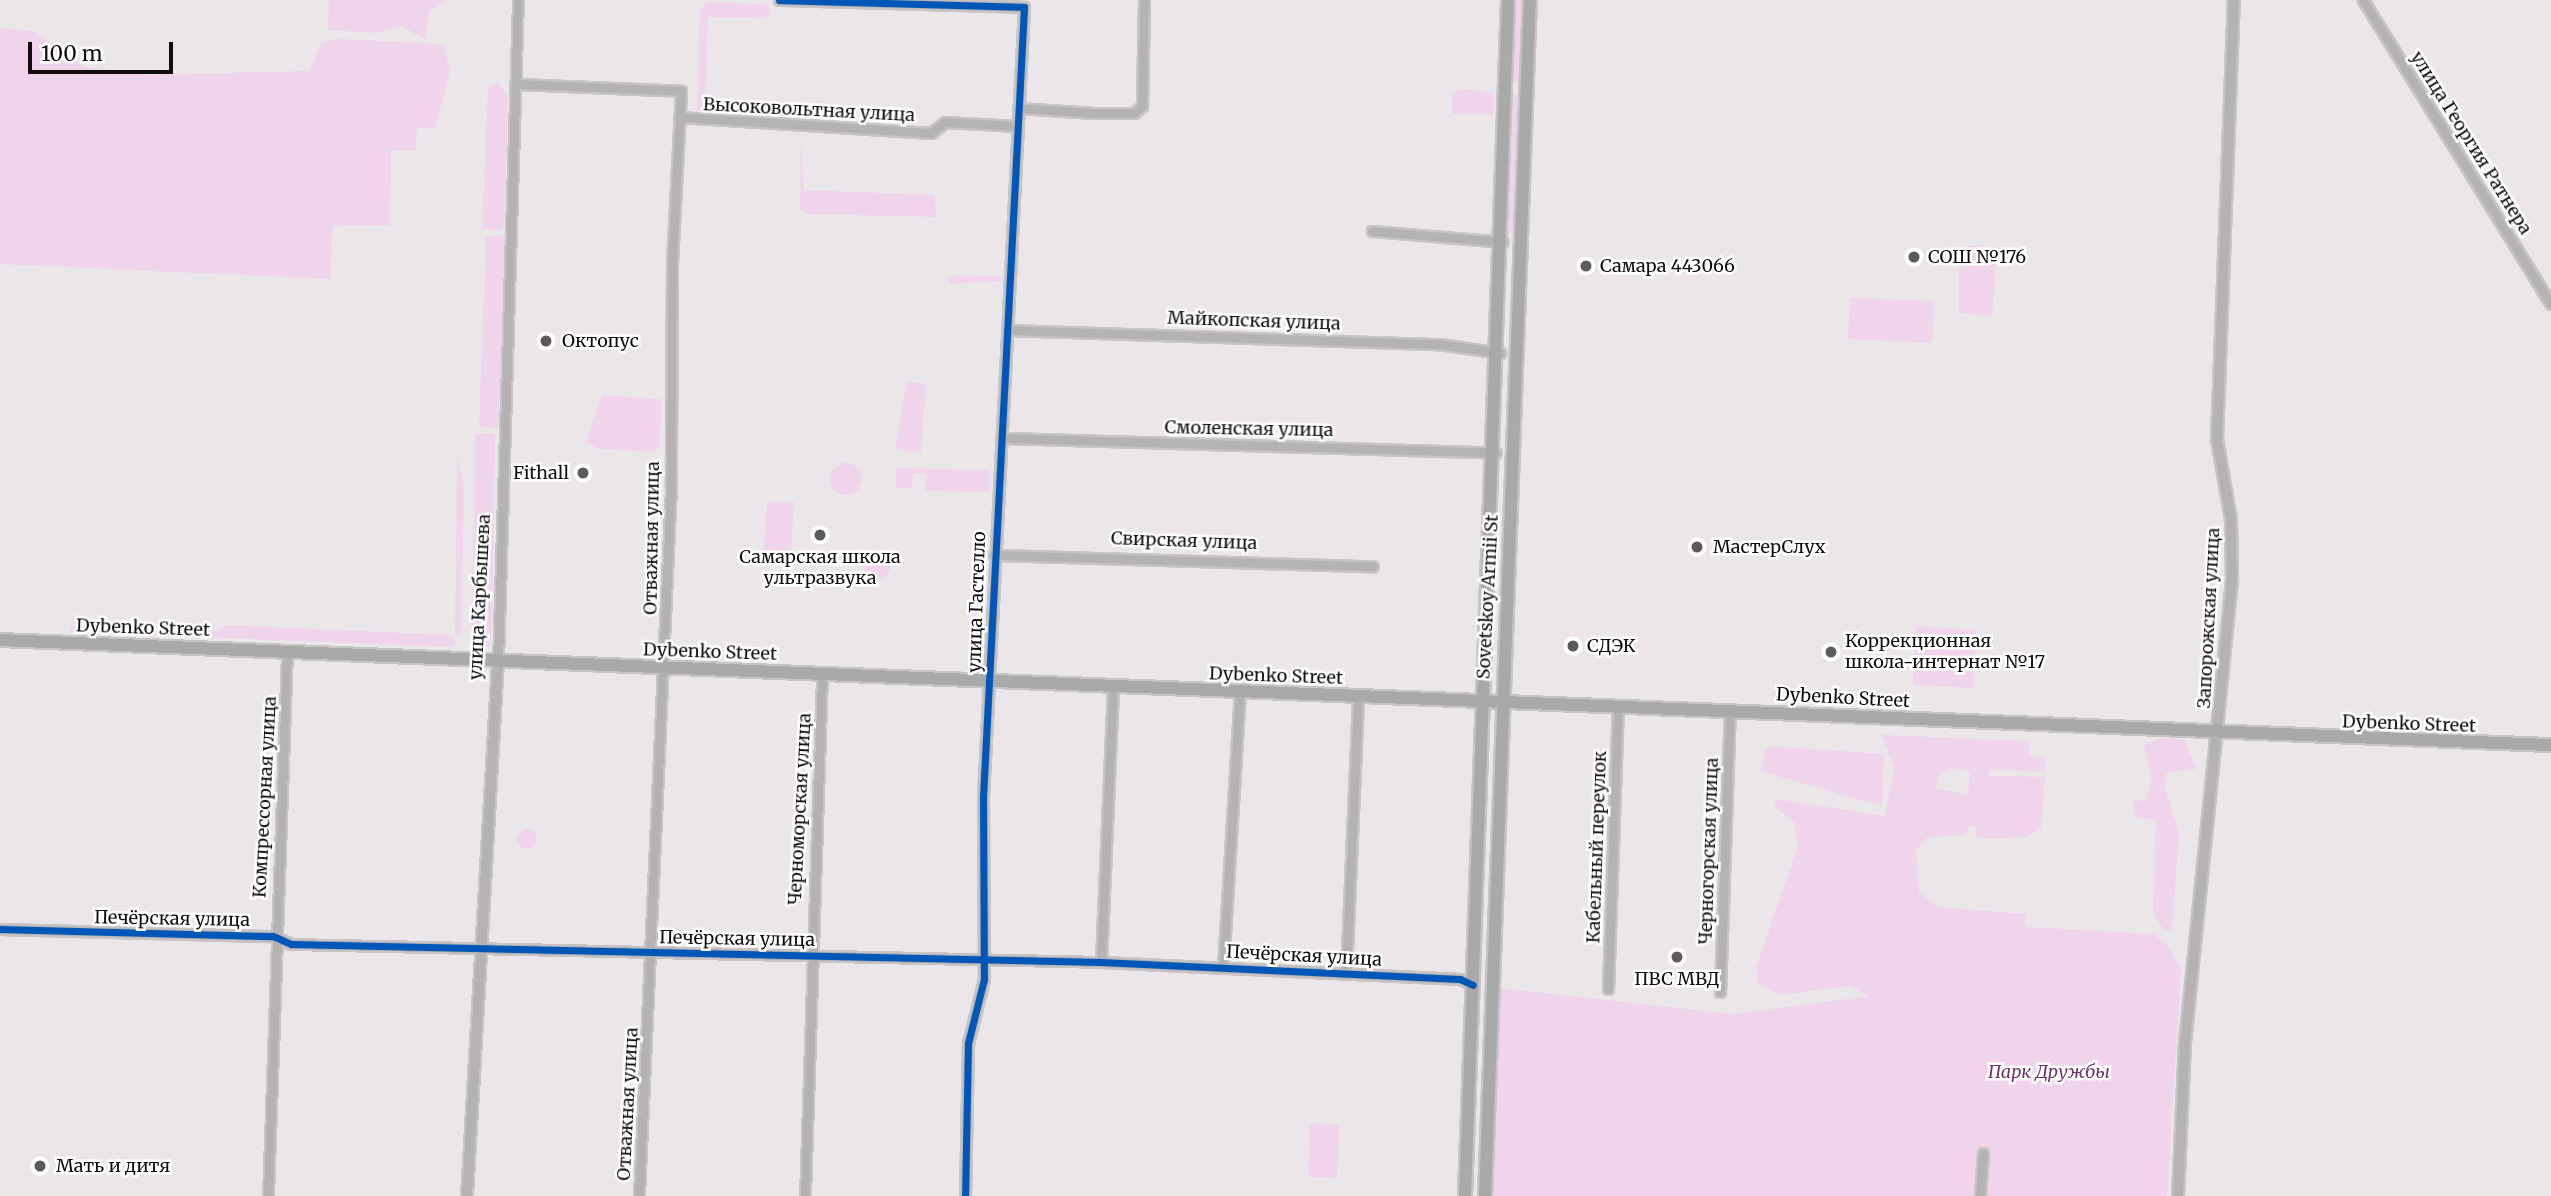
<!DOCTYPE html>
<html>
<head>
<meta charset="utf-8">
<style>
  body { margin:0 }
  #map { position:relative; width:2551px; height:1196px; overflow:hidden; background:#ebe6ea; font-family:Merriweather,serif }
  div>[style] { position:absolute }
  [style*='--x'] { left:calc(var(--x)*1px); top:calc(var(--y)*1px); width:calc(var(--w)*1px); rotate:calc(var(--a)*1deg) }
  .green>* { inset:0; background:#f0d4eb }
  .round { border-radius:50% }
  .roads { filter:drop-shadow(2px 0 #c7c4c6) drop-shadow(-2px 0 #c7c4c6) drop-shadow(0 2px #c7c4c6) drop-shadow(0 -2px #c7c4c6) }
  .minor>* { height:9px; margin:-4.5px; padding:0 4.5px; transform-origin:4.5px; border-radius:4.5px; background:#b5b2b4 }
  .tertiary>* { height:10px; margin:-5px; padding:0 5px; transform-origin:5px; border-radius:5px; background:#b5b2b4 }
  .secondary>* { height:12px; margin:-6px; padding:0 6px; transform-origin:6px; border-radius:6px; background:#aaa9aa }
  .cycleway>* { height:7px; margin:-3.5px; padding:0 3.5px; transform-origin:3.5px; border-radius:3.5px; background:#0057b8 }
  .dots>* { width:19px; height:19px; translate:-50% -50%; box-sizing:border-box; border:4px solid #fff; border-radius:50% }
  span { translate:-50% -50%; white-space:nowrap; text-align:center; line-height:1.15; -webkit-text-stroke:5px #fff; paint-order:stroke }
  .street-label { font-size:18px; color:#100d0f }
  .poi-label { font-size:18px; color:#100d0f }
  .left { translate:0 -50%; text-align:left }
  .right { translate:-100% -50%; text-align:right }
  .park-label { font-size:18px; color:#73346b; font-style:italic }
  .scale { position:absolute; left:28px; top:42px; width:145px; height:32px; box-sizing:border-box; border:4px solid #100d0f; border-top:0; padding-left:9px; font-size:21px; line-height:24px; white-space:nowrap; color:#100d0f; -webkit-text-stroke:5px #fff; paint-order:stroke }
</style>
</head>
<body>
<div id="map">
  <div class="green">
    <div style="clip-path:polygon(329px 0,445px 0,429px 12px,425px 40px,402px 26px,377px 33px,328px 30px)"></div>
    <div style="clip-path:polygon(1514px 0,1527px 0,1525px 82px,1512px 81px)"></div>
    <div style="clip-path:polygon(707px 2px,766px 4px,771px 11px,766px 18px,708px 17px,705px 98px,788px 102px,788px 117px,697px 110px,700px 10px)"></div>
    <div style="clip-path:polygon(0 28px,33px 31px,84px 67px,145px 75px,309px 71px,322px 42px,340px 39px,443px 44px,450px 71px,435px 129px,417px 127px,416px 151px,391px 150px,390px 225px,333px 226px,330px 279px,0 264px)"></div>
    <div style="clip-path:polygon(497px 82px,508px 95px,505px 208px,503px 230px,482px 230px,488px 88px)"></div>
    <div style="clip-path:polygon(1459px 89px,1493px 92px,1494px 114px,1452px 114px,1452px 95px)"></div>
    <div style="clip-path:polygon(1510px 94px,1524px 94px,1519px 233px,1508px 234px)"></div>
    <div style="clip-path:polygon(801px 138px,804px 190px,934px 195px,937px 217px,807px 214px,800px 208px)"></div>
    <div style="clip-path:polygon(506px 235px,498px 428px,479px 427px,486px 236px)"></div>
    <div style="clip-path:polygon(1971px 245px,1997px 251px,1992px 317px,1959px 313px,1959px 255px)"></div>
    <div style="clip-path:polygon(948px 275px,999px 276px,1004px 281px,950px 284px)"></div>
    <div style="clip-path:polygon(1850px 298px,1934px 301px,1932px 343px,1848px 339px)"></div>
    <div style="clip-path:polygon(907px 381px,926px 384px,921px 452px,913px 453px,895px 448px)"></div>
    <div style="clip-path:polygon(602px 395px,661px 399px,660px 447px,653px 452px,600px 449px,586px 443px)"></div>
    <div style="clip-path:polygon(495px 433px,492px 628px,490px 646px,482px 649px,472px 630px,475px 434px)"></div>
    <div style="clip-path:polygon(457px 457px,464px 486px,461px 632px,455px 636px)"></div>
    <div class="round" style="left:830px;top:463px;width:32px;height:32px"></div>
    <div style="clip-path:polygon(896px 468px,990px 470px,989px 492px,926px 491px,926px 474px,913px 473px,912px 488px,896px 488px)"></div>
    <div style="clip-path:polygon(767px 502px,794px 502px,790px 566px,763px 562px)"></div>
    <div class="round" style="left:864px;top:553px;width:26px;height:26px"></div>
    <div style="clip-path:polygon(227px 625px,449px 635px,457px 642px,453px 647px,71px 632px,69px 627px,218px 631px)"></div>
    <div style="clip-path:polygon(1916px 626px,1976px 630px,1974px 658px,1914px 655px)"></div>
    <div style="clip-path:polygon(1914px 657px,1974px 660px,1973px 688px,1913px 685px)"></div>
    <div style="clip-path:polygon(evenodd,1881px 735px,2029px 741px,2029px 756px,2045px 757px,2045px 772px,1990px 770px,1989px 776px,2045px 777px,2041px 828px,2026px 837px,1988px 839px,1975px 836px,1976px 826px,1970px 826px,1965px 835px,1927px 838px,1916px 850px,1919px 892px,1938px 907px,2025px 914px,2026px 927px,2154px 934px,2169px 947px,2181px 970px,2167px 1196px,1492px 1196px,1500px 988px,1732px 1014px,1869px 996px,1851px 986px,1781px 995px,1758px 984px,1756px 968px,1798px 846px,1794px 822px,1775px 807px,1776px 799px,1885px 816px,1894px 767px,1881px 735px,1951px 768px,1970px 771px,1968px 795px,1936px 788px,1938px 776px,1951px 768px)"></div>
    <div style="clip-path:polygon(2162px 738px,2184px 739px,2196px 769px,2167px 773px,2164px 785px,2179px 833px,2172px 930px,2163px 929px,2153px 913px,2156px 820px,2136px 818px,2132px 802px,2145px 800px,2152px 779px,2144px 745px)"></div>
    <div style="clip-path:polygon(1767px 746px,1884px 754px,1882px 806px,1760px 771px)"></div>
    <div class="round" style="left:517px;top:829px;width:20px;height:20px"></div>
    <div style="clip-path:polygon(1310px 1123px,1339px 1124px,1337px 1178px,1308px 1177px)"></div>
  </div>
  <div class="roads">
    <div class="minor">
      <div style="--x:779;--y:0;--w:245;--a:1.6"></div>
      <div style="--x:1024;--y:7;--w:792;--a:92.97"></div>
      <div style="--x:983;--y:798;--w:181;--a:89.7"></div>
      <div style="--x:984;--y:979;--w:66;--a:104"></div>
      <div style="--x:968;--y:1043;--w:153;--a:91.1"></div>
      <div style="--x:2363;--y:0;--w:357;--a:58.3"></div>
      <div style="--x:516;--y:84;--w:165;--a:2.4"></div>
      <div style="--x:681;--y:91;--w:172;--a:93"></div>
      <div style="--x:672;--y:263;--w:225;--a:90.3"></div>
      <div style="--x:671;--y:488;--w:709;--a:92.59"></div>
      <div style="--x:1018;--y:108;--w:76;--a:3.8"></div>
      <div style="--x:1094;--y:113;--w:40;--a:0"></div>
      <div style="--x:1134;--y:113;--w:11;--a:-41"></div>
      <div style="--x:1142;--y:106;--w:106;--a:-88.9"></div>
      <div style="--x:679;--y:117;--w:253;--a:3.6"></div>
      <div style="--x:931;--y:133;--w:18;--a:-38"></div>
      <div style="--x:945;--y:122;--w:72;--a:3.2"></div>
      <div style="--x:1372;--y:231;--w:131;--a:4.8"></div>
      <div style="--x:1007;--y:330;--w:432;--a:1.9"></div>
      <div style="--x:1439;--y:344;--w:62;--a:8.4"></div>
      <div style="--x:1001;--y:438;--w:495;--a:1.7"></div>
      <div style="--x:994;--y:555;--w:379;--a:1.7"></div>
      <div style="--x:498;--y:661;--w:661;--a:-88.27"></div>
      <div style="--x:0;--y:929;--w:273;--a:1.5"></div>
      <div style="--x:273;--y:936;--w:20;--a:24"></div>
      <div style="--x:291;--y:944;--w:810;--a:1.27"></div>
      <div style="--x:1101;--y:962;--w:359;--a:2.7"></div>
      <div style="--x:1460;--y:979;--w:14;--a:25"></div>
      <div style="--x:1101;--y:962;--w:275;--a:-87.5"></div>
      <div style="--x:1223;--y:968;--w:277;--a:-86.5"></div>
      <div style="--x:1346;--y:974;--w:277;--a:-87.5"></div>
      <div style="--x:1608;--y:989;--w:283;--a:-88"></div>
      <div style="--x:1720;--y:992;--w:282;--a:-88"></div>
      <div style="--x:268;--y:1196;--w:545;--a:-88"></div>
      <div style="--x:805;--y:1196;--w:522;--a:-88.13"></div>
      <div style="--x:1980;--y:1196;--w:43;--a:-86"></div>
    </div>
    <div class="tertiary">
      <div style="--x:467;--y:1196;--w:536;--a:-86.68"></div>
      <div style="--x:2178;--y:1196;--w:153;--a:-87.4"></div>
      <div style="--x:2185;--y:1043;--w:467;--a:-84.2"></div>
      <div style="--x:2232;--y:578;--w:58;--a:-91"></div>
      <div style="--x:2231;--y:520;--w:82;--a:-99.8"></div>
      <div style="--x:2217;--y:439;--w:439;--a:-87.8"></div>
    </div>
    <div class="secondary">
      <div style="--x:0;--y:640;--w:2553;--a:2.36"></div>
      <div style="--x:1465;--y:1196;--w:1197;--a:-87.94"></div>
      <div style="--x:1485;--y:1196;--w:1197;--a:-87.85"></div>
    </div>
  </div>
  <div class="cycleway">
    <div style="--x:779;--y:0;--w:245;--a:1.6"></div>
    <div style="--x:1024;--y:7;--w:792;--a:92.97"></div>
    <div style="--x:983;--y:798;--w:181;--a:89.7"></div>
    <div style="--x:984;--y:979;--w:66;--a:104"></div>
    <div style="--x:968;--y:1043;--w:153;--a:91.1"></div>
    <div style="--x:0;--y:929;--w:273;--a:1.5"></div>
    <div style="--x:273;--y:936;--w:20;--a:24"></div>
    <div style="--x:291;--y:944;--w:810;--a:1.27"></div>
    <div style="--x:1101;--y:962;--w:359;--a:2.7"></div>
    <div style="--x:1460;--y:979;--w:14;--a:25"></div>
  </div>
  <div class="dots">
    <div style="left:1914px;top:257px;background:#5d595c"></div>
    <div style="left:1586px;top:266px;background:#5d595c"></div>
    <div style="left:546px;top:341px;background:#5d595c"></div>
    <div style="left:583px;top:473px;background:#5d595c"></div>
    <div style="left:820px;top:535px;background:#5d595c"></div>
    <div style="left:1697px;top:547px;background:#5d595c"></div>
    <div style="left:1573px;top:646px;background:#5d595c"></div>
    <div style="left:1831px;top:652px;background:#5d595c"></div>
    <div style="left:1677px;top:957px;background:#5d595c"></div>
    <div style="left:40px;top:1166px;background:#5d595c"></div>
  </div>
  <div class="street-label">
    <span style="left:809px;top:110px;rotate:3deg">Высоковольтная улица</span>
    <span style="left:2471px;top:143px;rotate:58deg">улица Георгия Ратнера</span>
    <span style="left:1254px;top:321px;rotate:2deg">Майкопская улица</span>
    <span style="left:1249px;top:429px;rotate:1deg">Смоленская улица</span>
    <span style="left:652px;top:538px;rotate:-89deg">Отважная улица</span>
    <span style="left:1184px;top:541px;rotate:2deg">Свирская улица</span>
    <span style="left:480px;top:597px;rotate:-87deg">улица Карбышева</span>
    <span style="left:1488px;top:597px;rotate:-87deg">Sovetskoy Armii St</span>
    <span style="left:977px;top:602px;rotate:-88deg">улица Гастелло</span>
    <span style="left:2209px;top:618px;rotate:-87deg">Запорожская улица</span>
    <span style="left:143px;top:628px;rotate:2deg">Dybenko Street</span>
    <span style="left:710px;top:652px;rotate:2deg">Dybenko Street</span>
    <span style="left:1276px;top:676px;rotate:2deg">Dybenko Street</span>
    <span style="left:1843px;top:698px;rotate:3deg">Dybenko Street</span>
    <span style="left:2409px;top:724px;rotate:2deg">Dybenko Street</span>
    <span style="left:265px;top:797px;rotate:-87deg">Компрессорная улица</span>
    <span style="left:800px;top:809px;rotate:-87deg">Черноморская улица</span>
    <span style="left:1597px;top:847px;rotate:-88deg">Кабельный переулок</span>
    <span style="left:1709px;top:851px;rotate:-88deg">Черногорская улица</span>
    <span style="left:172px;top:919px;rotate:1deg">Печёрская улица</span>
    <span style="left:737px;top:939px;rotate:1deg">Печёрская улица</span>
    <span style="left:1304px;top:956px;rotate:3deg">Печёрская улица</span>
    <span style="left:628px;top:1104px;rotate:-87deg">Отважная улица</span>
  </div>
  <div class="poi-label">
    <span class="left" style="left:1928px;top:257px">СОШ №176</span>
    <span class="left" style="left:1600px;top:266px">Самара 443066</span>
    <span class="left" style="left:562px;top:341px">Октопус</span>
    <span class="right" style="left:569px;top:473px">Fithall</span>
    <span class="left" style="left:1713px;top:547px">МастерСлух</span>
    <span style="left:820px;top:568px">Самарская школа<br>ультразвука</span>
    <span class="left" style="left:1845px;top:652px">Коррекционная<br>школа-интернат №17</span>
    <span class="left" style="left:1587px;top:646px">СДЭК</span>
    <span style="left:1677px;top:979px">ПВС МВД</span>
    <span class="left" style="left:56px;top:1166px">Мать и дитя</span>
  </div>
  <div class="park-label">
    <span style="left:2049px;top:1072px">Парк Дружбы</span>
  </div>
  <div class="scale">100 m</div>
</div>
</body>
</html>
